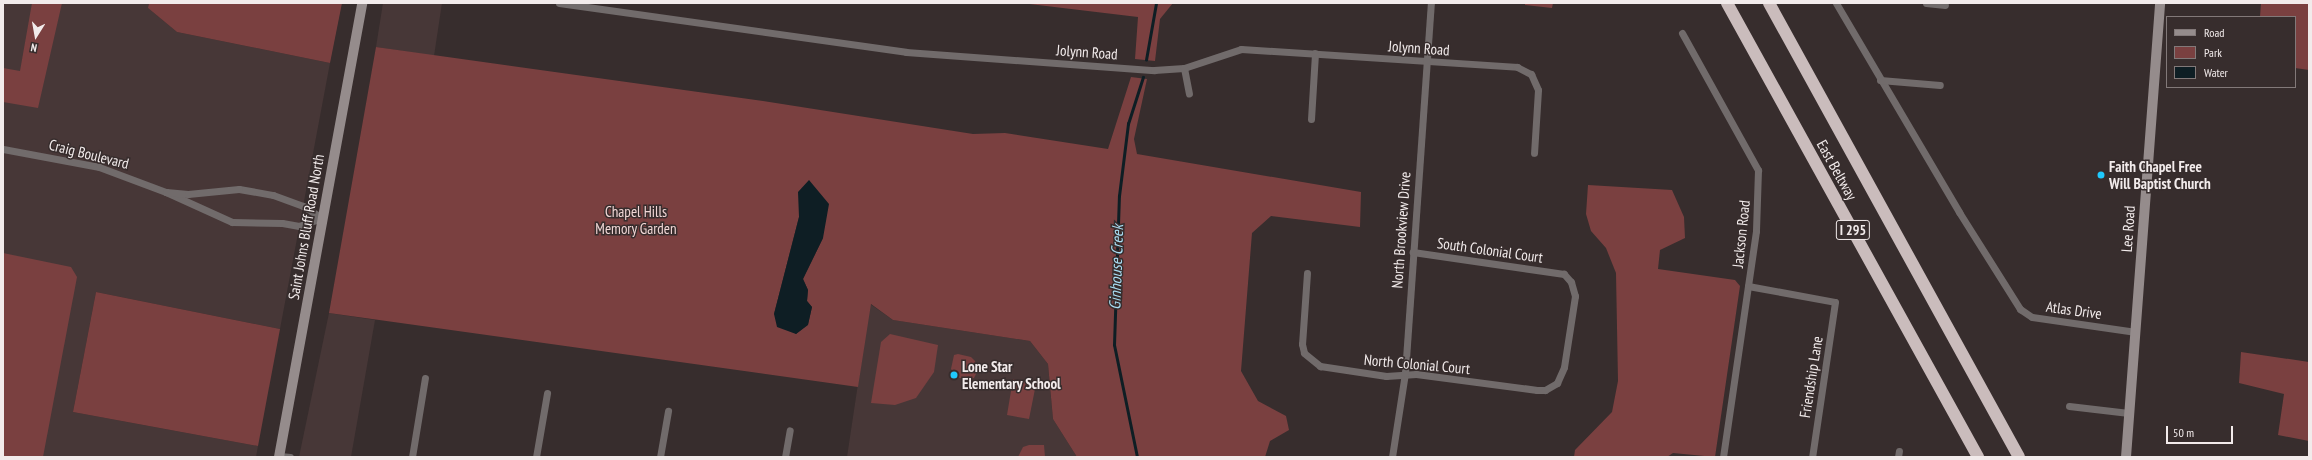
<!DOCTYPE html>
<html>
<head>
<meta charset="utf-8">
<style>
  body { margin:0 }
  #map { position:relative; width:2312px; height:460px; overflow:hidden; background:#372d2d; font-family:"PT Sans Narrow",sans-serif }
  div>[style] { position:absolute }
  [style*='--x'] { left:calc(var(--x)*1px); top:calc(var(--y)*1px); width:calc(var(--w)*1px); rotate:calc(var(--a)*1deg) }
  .built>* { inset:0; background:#473737 }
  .green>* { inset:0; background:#7a4040 }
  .water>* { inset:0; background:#0e1e24 }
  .stream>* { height:2.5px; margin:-1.25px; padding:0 1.25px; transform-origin:1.25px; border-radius:1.25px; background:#0e1e24 }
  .street>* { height:7px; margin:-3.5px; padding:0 3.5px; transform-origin:3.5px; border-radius:3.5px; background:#716b6b }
  .secondary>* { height:10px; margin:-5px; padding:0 5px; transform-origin:5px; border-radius:5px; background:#958c8c }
  .highway>* { height:12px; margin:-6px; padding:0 6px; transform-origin:6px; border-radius:6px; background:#cabcbc }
  .dots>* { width:11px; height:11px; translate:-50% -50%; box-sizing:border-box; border:2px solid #372d2d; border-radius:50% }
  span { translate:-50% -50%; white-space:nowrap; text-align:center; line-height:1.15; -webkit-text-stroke:3px #372d2d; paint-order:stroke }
  .shield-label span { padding:1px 3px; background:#372d2d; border:1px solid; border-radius:3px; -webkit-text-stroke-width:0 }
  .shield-label { font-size:14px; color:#f2ebeb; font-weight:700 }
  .street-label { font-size:15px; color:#f2ebeb }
  .poi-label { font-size:15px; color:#f2ebeb; font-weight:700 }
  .left { translate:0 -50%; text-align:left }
  .park-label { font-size:15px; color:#f1d6d5 }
  .water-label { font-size:16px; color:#a9ddf3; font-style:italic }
  .frame { position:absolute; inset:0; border:4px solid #f2ebeb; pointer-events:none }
  .legend { position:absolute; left:2166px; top:16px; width:130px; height:72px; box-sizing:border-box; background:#372d2d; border:1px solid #827979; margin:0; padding:5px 7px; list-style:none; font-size:12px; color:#f2ebeb }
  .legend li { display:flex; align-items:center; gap:8px; height:20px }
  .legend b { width:20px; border:1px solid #827979 }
  .north { position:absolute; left:16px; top:16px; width:40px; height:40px; -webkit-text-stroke:3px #372d2d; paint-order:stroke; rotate:191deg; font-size:11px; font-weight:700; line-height:16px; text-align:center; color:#f2ebeb }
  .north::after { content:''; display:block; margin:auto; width:14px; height:18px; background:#f2ebeb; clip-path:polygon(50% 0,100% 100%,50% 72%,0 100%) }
  .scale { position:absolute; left:2166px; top:426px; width:67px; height:18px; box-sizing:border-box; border:2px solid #f2ebeb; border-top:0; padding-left:5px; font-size:12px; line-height:14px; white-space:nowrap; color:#f2ebeb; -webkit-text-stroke:3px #372d2d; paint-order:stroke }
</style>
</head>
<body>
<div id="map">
  <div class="built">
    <div style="clip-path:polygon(3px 3px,149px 3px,148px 8px,177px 32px,330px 63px,280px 329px,96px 292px,73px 412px,258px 446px,256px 457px,3px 457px)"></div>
    <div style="clip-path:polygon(383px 3px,442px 3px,434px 56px,376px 47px)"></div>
    <div style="clip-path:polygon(870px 304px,893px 320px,1030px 341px,1048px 364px,1053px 419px,1077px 457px,847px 457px)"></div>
    <div style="clip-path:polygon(329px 313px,375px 320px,351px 457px,299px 457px)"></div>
  </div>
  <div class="green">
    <div style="clip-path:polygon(32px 3px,62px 3px,38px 108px,3px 102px,3px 68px,20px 71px)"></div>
    <div style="clip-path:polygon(149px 3px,342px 3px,330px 63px,177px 32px,148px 8px)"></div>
    <div style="clip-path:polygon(1021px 3px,1173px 3px,1160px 19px,1155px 61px,1135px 59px,1138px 17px)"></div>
    <div style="clip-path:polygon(1525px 3px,1553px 3px,1552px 8px,1525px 5px)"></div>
    <div style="clip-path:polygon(2261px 3px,2309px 3px,2309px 70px,2295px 68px,2295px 17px,2260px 17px)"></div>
    <div style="clip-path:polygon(evenodd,376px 47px,763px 101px,973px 134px,1005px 133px,1108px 149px,1131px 77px,1147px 79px,1134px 139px,1137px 154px,1361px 192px,1360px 227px,1271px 216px,1252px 233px,1241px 371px,1258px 401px,1286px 416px,1289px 430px,1270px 441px,1265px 457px,1077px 457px,1053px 419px,1048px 364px,1030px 341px,893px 320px,871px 304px,858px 387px,329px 313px,376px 47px,799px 217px,823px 238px,803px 279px,808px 290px,807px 301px,812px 307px,808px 324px,796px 334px,774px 314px,799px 217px)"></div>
    <div style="clip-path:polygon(1588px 185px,1672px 190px,1684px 217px,1685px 238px,1660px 250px,1658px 269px,1735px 280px,1740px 286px,1715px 457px,1673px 453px,1667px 457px,1574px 457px,1575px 450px,1612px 412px,1618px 381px,1616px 273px,1606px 248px,1591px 231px,1586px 214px)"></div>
    <div style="clip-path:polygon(3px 253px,71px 267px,77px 277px,43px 457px,3px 457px)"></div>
    <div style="clip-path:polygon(96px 292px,280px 329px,258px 446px,73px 412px)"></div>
    <div style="clip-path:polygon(890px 334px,938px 345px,934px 372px,916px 398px,895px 405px,871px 403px,881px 342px)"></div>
    <div style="clip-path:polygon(2241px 352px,2309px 362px,2309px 441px,2278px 435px,2284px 394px,2239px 383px)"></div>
    <div style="clip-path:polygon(958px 354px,971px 357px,975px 361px,977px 372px,974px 378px,967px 380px,957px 377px,951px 369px,954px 355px)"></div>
    <div style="clip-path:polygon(1013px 379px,1036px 384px,1029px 419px,1007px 415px)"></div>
    <div style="clip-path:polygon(1029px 445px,1044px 445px,1045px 457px,1018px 457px,1023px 447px)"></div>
  </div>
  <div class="water">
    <div style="clip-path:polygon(809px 180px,829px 204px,823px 238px,803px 279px,808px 290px,807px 301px,812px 307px,808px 325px,796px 334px,777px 327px,774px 314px,799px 217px,798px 192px)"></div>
  </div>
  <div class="stream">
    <div style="--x:1146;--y:60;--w:58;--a:-80"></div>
    <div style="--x:1137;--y:457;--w:114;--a:-101.6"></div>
    <div style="--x:1114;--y:345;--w:149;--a:-88.1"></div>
    <div style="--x:1119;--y:196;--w:73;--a:-82.9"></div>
    <div style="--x:1128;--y:124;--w:49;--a:-72.3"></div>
  </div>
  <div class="street">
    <div style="--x:559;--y:3;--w:350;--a:8"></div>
    <div style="--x:906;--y:52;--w:249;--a:4.2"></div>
    <div style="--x:1154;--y:70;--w:30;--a:-4"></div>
    <div style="--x:1184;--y:68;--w:60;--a:-18.4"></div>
    <div style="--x:1241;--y:49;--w:277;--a:3.7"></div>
    <div style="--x:1517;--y:67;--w:16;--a:27"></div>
    <div style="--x:1531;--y:74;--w:17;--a:66"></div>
    <div style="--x:1538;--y:90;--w:63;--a:93.6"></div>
    <div style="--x:1836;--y:3;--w:243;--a:59.5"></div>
    <div style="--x:1959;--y:212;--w:115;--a:57.8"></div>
    <div style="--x:2020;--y:309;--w:14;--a:34"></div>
    <div style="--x:2032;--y:317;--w:105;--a:8.2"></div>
    <div style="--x:1926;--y:3;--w:19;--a:6"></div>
    <div style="--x:1682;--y:33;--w:157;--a:61"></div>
    <div style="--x:1758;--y:170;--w:61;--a:91.9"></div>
    <div style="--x:1756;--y:231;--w:228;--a:98.3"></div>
    <div style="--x:1184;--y:68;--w:26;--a:79"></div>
    <div style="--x:1880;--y:80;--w:60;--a:4.8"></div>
    <div style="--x:1311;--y:119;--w:66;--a:-86.5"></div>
    <div style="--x:3;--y:149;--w:98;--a:10.6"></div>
    <div style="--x:99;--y:167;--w:72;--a:20.5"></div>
    <div style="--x:239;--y:189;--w:35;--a:10"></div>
    <div style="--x:273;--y:195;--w:32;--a:20"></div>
    <div style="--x:303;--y:206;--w:22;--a:32"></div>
    <div style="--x:322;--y:218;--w:24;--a:161"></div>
    <div style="--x:299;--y:226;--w:17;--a:-170"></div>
    <div style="--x:282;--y:223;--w:50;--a:-178.9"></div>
    <div style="--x:232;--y:222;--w:72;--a:-155.6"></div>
    <div style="--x:166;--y:192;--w:22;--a:5"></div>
    <div style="--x:188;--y:194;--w:51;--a:-5.6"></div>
    <div style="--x:1307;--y:273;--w:71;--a:94"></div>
    <div style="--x:1302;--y:344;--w:9;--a:77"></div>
    <div style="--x:1304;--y:353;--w:21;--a:39"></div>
    <div style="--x:1320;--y:366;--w:67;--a:8.6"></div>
    <div style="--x:1386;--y:376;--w:30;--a:-4"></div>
    <div style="--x:1416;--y:374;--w:122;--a:7.5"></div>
    <div style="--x:1537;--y:390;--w:8;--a:0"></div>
    <div style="--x:1545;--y:390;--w:14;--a:-30"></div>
    <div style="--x:1557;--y:383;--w:17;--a:-66"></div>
    <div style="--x:1564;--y:367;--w:72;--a:-81.2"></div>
    <div style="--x:1575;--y:296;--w:15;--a:-106"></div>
    <div style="--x:1571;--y:282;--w:11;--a:-131"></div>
    <div style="--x:1564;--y:274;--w:153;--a:-171.7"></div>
    <div style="--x:1748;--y:286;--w:88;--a:10.4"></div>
    <div style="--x:1835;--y:302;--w:157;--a:98.4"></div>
    <div style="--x:2069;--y:406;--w:60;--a:6.7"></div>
    <div style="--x:280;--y:456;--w:10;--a:6"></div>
    <div style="--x:412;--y:457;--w:80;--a:-80.7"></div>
    <div style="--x:536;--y:457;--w:65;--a:-80.2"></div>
    <div style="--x:660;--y:457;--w:47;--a:-80.1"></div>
    <div style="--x:785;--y:457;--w:27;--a:-80"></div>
    <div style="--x:1392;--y:457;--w:85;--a:-81.2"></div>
    <div style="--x:1405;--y:373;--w:371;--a:-86"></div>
    <div style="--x:1898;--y:457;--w:6;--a:-81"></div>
  </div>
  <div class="secondary">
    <div style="--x:279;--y:457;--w:462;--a:-79.6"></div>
    <div style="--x:2126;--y:457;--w:455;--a:-85.7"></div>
  </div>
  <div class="highway">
    <div style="--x:1727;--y:3;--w:519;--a:61.06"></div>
    <div style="--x:1769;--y:3;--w:518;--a:61.16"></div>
  </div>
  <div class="dots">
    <div style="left:2101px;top:175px;background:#1fc9fd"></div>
    <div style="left:954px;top:375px;background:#1fc9fd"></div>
  </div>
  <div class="shield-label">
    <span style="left:1853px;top:230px">I 295</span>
  </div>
  <div class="street-label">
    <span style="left:1419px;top:48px;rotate:4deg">Jolynn Road</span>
    <span style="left:1087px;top:52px;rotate:4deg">Jolynn Road</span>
    <span style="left:89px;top:154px;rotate:14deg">Craig Boulevard</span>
    <span style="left:1837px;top:170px;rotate:61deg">East Beltway</span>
    <span style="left:306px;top:227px;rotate:-80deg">Saint Johns Bluff Road North</span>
    <span style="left:2128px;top:229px;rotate:-86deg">Lee Road</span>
    <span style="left:1401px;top:230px;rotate:-86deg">North Brookview Drive</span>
    <span style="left:1741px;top:234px;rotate:-84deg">Jackson Road</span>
    <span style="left:1490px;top:250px;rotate:8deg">South Colonial Court</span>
    <span style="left:2074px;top:310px;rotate:8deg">Atlas Drive</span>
    <span style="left:1417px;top:364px;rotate:5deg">North Colonial Court</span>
    <span style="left:1811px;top:377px;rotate:-81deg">Friendship Lane</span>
  </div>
  <div class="poi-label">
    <span class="left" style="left:2109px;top:175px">Faith Chapel Free<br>Will Baptist Church</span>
    <span class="left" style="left:962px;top:375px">Lone Star<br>Elementary School</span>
  </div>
  <div class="park-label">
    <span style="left:636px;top:220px">Chapel Hills<br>Memory Garden</span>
  </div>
  <div class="water-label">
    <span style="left:1116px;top:267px;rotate:-88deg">Ginhouse Creek</span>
  </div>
  <div class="frame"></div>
  <ul class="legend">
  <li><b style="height:5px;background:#958c8c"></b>Road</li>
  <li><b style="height:11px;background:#7a4040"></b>Park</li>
  <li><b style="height:11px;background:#0e1e24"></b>Water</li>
  </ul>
  <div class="north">N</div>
  <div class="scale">50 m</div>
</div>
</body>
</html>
